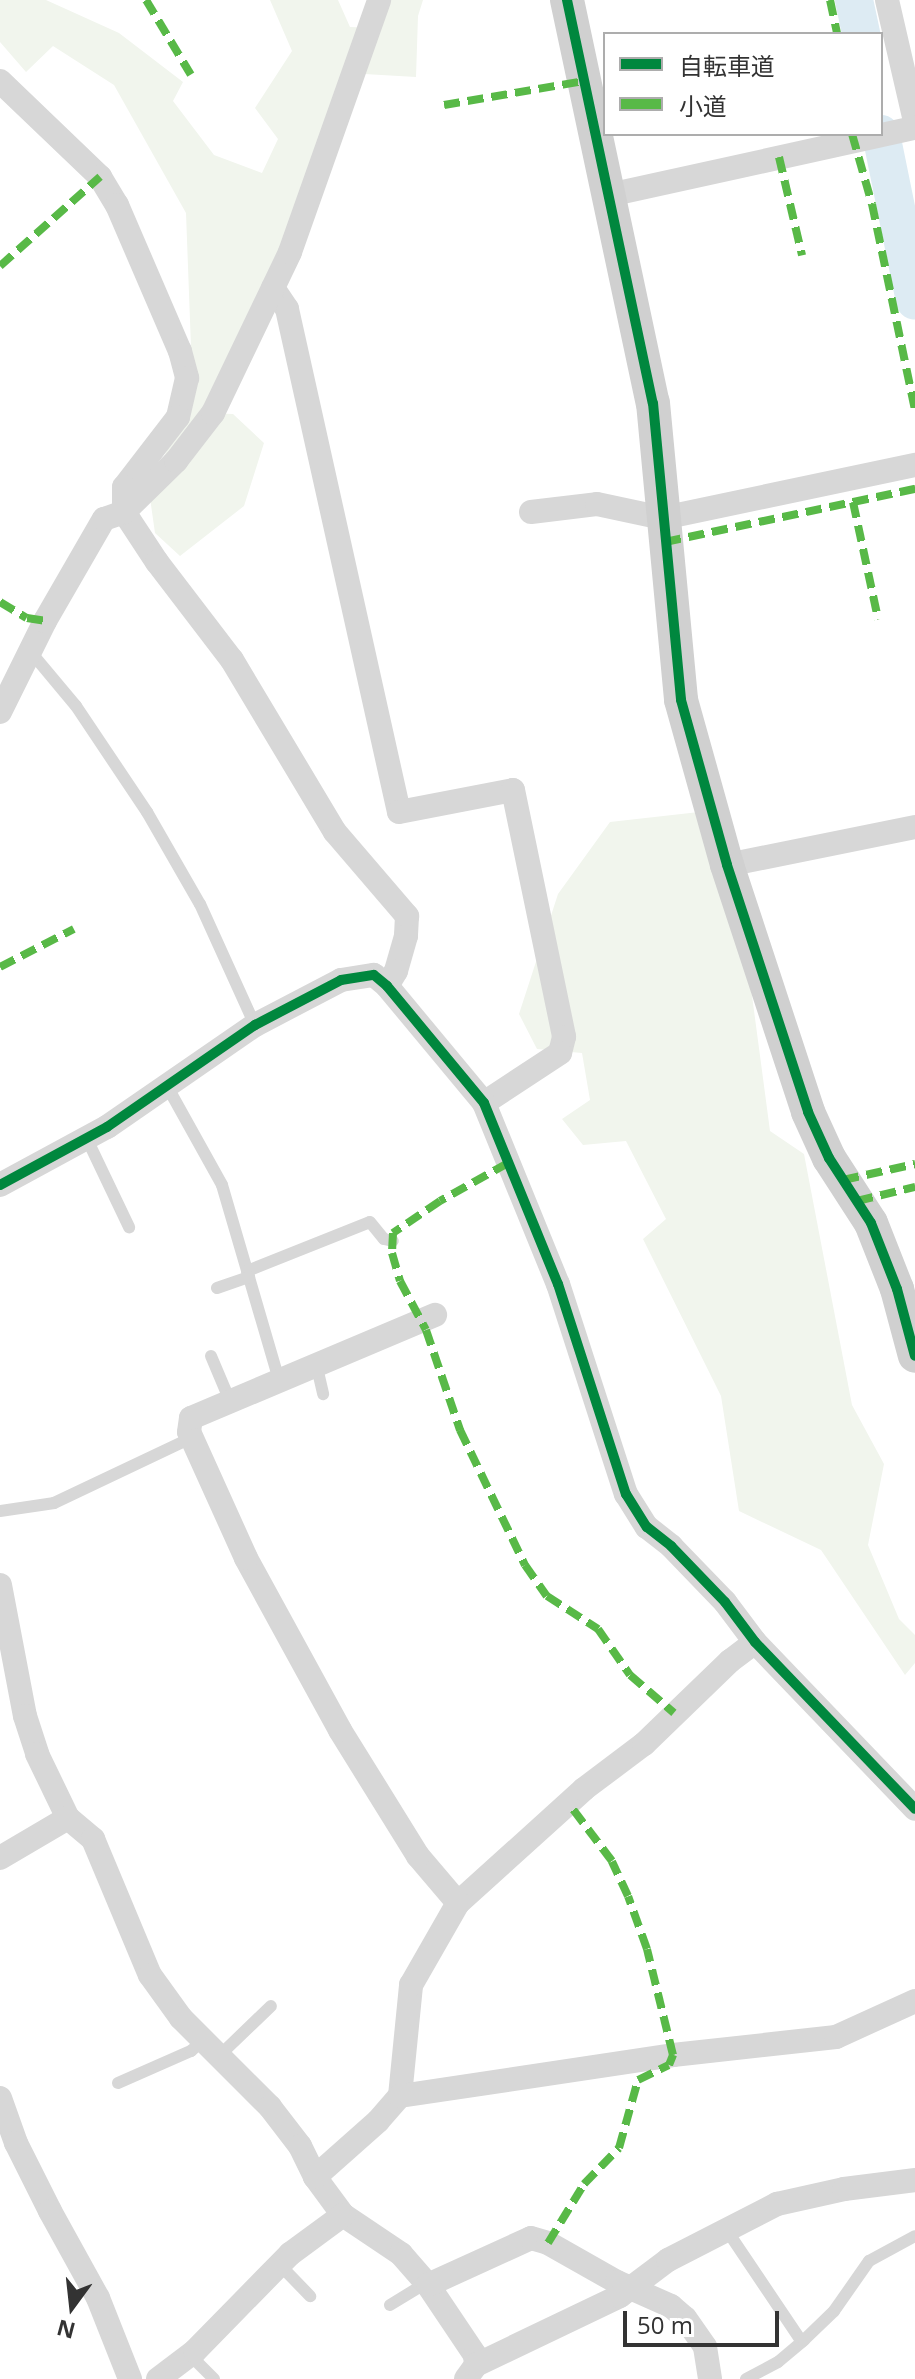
<!DOCTYPE html>
<html>
<head>
<meta charset="utf-8">
<style>
  body { margin:0 }
  #map { position:relative; width:915px; height:2379px; overflow:hidden; background:#fff; font-family:"Open Sans","Noto Sans JP",sans-serif }
  div>[style] { position:absolute }
  [style*='--x'] { left:calc(var(--x)*1px); top:calc(var(--y)*1px); width:calc(var(--w)*1px); rotate:calc(var(--a)*1deg) }
  .green>* { inset:0; background:#f1f5ed }
  .river>* { height:38px; margin:-19px; padding:0 19px; transform-origin:19px; border-radius:19px; background:#ddebf3 }
  .lane>* { height:12px; margin:-6px; padding:0 6px; transform-origin:6px; border-radius:6px; background:#d7d7d7 }
  .street>* { height:24px; margin:-12px; padding:0 12px; transform-origin:12px; border-radius:12px; background:#d7d7d7 }
  .secondary>* { height:34px; margin:-17px; padding:0 17px; transform-origin:17px; border-radius:17px; background:#d0d0d0 }
  .quiet>* { height:8px; margin-top:-4px; transform-origin:0; background:repeating-linear-gradient(90deg,#58b947 0 16px,transparent 0 24px) }
  .cycleway>* { height:10px; margin:-5px; padding:0 5px; transform-origin:5px; border-radius:5px; background:#00873e }
  span { translate:-50% -50%; white-space:nowrap; text-align:center; line-height:1.15; -webkit-text-stroke:8px #fff; paint-order:stroke }
  .legend { position:absolute; left:603px; top:32px; width:280px; height:104px; box-sizing:border-box; background:#fff; border:2px solid #adadad; margin:0; padding:10px 14px; list-style:none; font-size:24px; color:#333 }
  .legend li { display:flex; align-items:center; gap:16px; height:40px }
  .legend b { width:40px; border:2px solid #adadad }
  .north { position:absolute; left:32px; top:2267px; width:80px; height:80px; -webkit-text-stroke:6px #fff; paint-order:stroke; rotate:195deg; font-size:22px; font-weight:700; line-height:32px; text-align:center; color:#333 }
  .north::after { content:''; display:block; margin:auto; width:28px; height:36px; background:#333; clip-path:polygon(50% 0,100% 100%,50% 72%,0 100%) }
  .scale { position:absolute; left:623px; top:2311px; width:156px; height:36px; box-sizing:border-box; border:4px solid #333; border-top:0; padding-left:10px; font-size:24px; line-height:28px; white-space:nowrap; color:#333; -webkit-text-stroke:6px #fff; paint-order:stroke }
</style>
</head>
<body>
<div id="map">
  <div class="green">
    <div style="clip-path:polygon(0 0,46px 0,119px 33px,183px 82px,173px 101px,214px 155px,262px 173px,278px 139px,255px 108px,292px 51px,270px 0,338px 0,350px 27px,377px 28px,387px 0,423px 0,418px 16px,416px 77px,347px 73px,284px 253px,207px 413px,233px 414px,264px 443px,244px 506px,180px 556px,155px 533px,150px 498px,163px 458px,193px 401px,186px 213px,114px 85px,53px 46px,26px 72px,0 42px)"></div>
    <div style="clip-path:polygon(699px 812px,749px 973px,770px 1131px,804px 1154px,852px 1405px,884px 1464px,868px 1545px,899px 1619px,915px 1635px,915px 1663px,905px 1675px,821px 1550px,739px 1511px,721px 1396px,643px 1239px,666px 1219px,626px 1141px,583px 1145px,562px 1119px,590px 1100px,582px 1053px,537px 1049px,519px 1014px,558px 894px,610px 822px)"></div>
  </div>
  <div class="river">
    <div style="--x:854;--y:0;--w:35;--a:78"></div>
    <div style="--x:881;--y:134;--w:170;--a:78.5"></div>
  </div>
  <div class="lane">
    <div style="--x:29;--y:655;--w:6;--a:18"></div>
    <div style="--x:35;--y:657;--w:64;--a:50.1"></div>
    <div style="--x:76;--y:706;--w:128;--a:56.2"></div>
    <div style="--x:147;--y:812;--w:106;--a:60.1"></div>
    <div style="--x:200;--y:904;--w:133;--a:65.6"></div>
    <div style="--x:167;--y:1086;--w:113;--a:60.9"></div>
    <div style="--x:222;--y:1185;--w:203;--a:73.7"></div>
    <div style="--x:87;--y:1139;--w:98;--a:64.5"></div>
    <div style="--x:247;--y:1271;--w:132;--a:-21.7"></div>
    <div style="--x:370;--y:1222;--w:22;--a:51"></div>
    <div style="--x:384;--y:1239;--w:9;--a:13"></div>
    <div style="--x:217;--y:1288;--w:34;--a:-19"></div>
    <div style="--x:211;--y:1356;--w:49;--a:67.1"></div>
    <div style="--x:316;--y:1363;--w:32;--a:77"></div>
    <div style="--x:0;--y:1511;--w:55;--a:-8.4"></div>
    <div style="--x:54;--y:1503;--w:152;--a:-25.4"></div>
    <div style="--x:219;--y:2056;--w:72;--a:-43.9"></div>
    <div style="--x:118;--y:2083;--w:80;--a:-23.7"></div>
    <div style="--x:191;--y:2051;--w:15;--a:-42"></div>
    <div style="--x:726;--y:2229;--w:136;--a:56.1"></div>
    <div style="--x:279;--y:2264;--w:45;--a:45.9"></div>
    <div style="--x:390;--y:2305;--w:42;--a:-31.4"></div>
    <div style="--x:190;--y:2355;--w:34;--a:45"></div>
    <div style="--x:746;--y:2379;--w:36;--a:-28"></div>
    <div style="--x:778;--y:2362;--w:34;--a:-40"></div>
    <div style="--x:804;--y:2340;--w:42;--a:-44"></div>
    <div style="--x:834;--y:2311;--w:61;--a:-55"></div>
    <div style="--x:869;--y:2261;--w:52;--a:-28.5"></div>
  </div>
  <div class="street">
    <div style="--x:887;--y:0;--w:124;--a:77"></div>
    <div style="--x:0;--y:81;--w:139;--a:43.8"></div>
    <div style="--x:100;--y:177;--w:33;--a:59"></div>
    <div style="--x:117;--y:205;--w:159;--a:66.7"></div>
    <div style="--x:180;--y:351;--w:28;--a:75"></div>
    <div style="--x:187;--y:378;--w:40;--a:103"></div>
    <div style="--x:178;--y:417;--w:88;--a:127.6"></div>
    <div style="--x:124;--y:487;--w:25;--a:90"></div>
    <div style="--x:124;--y:512;--w:60;--a:56.6"></div>
    <div style="--x:157;--y:562;--w:123;--a:52.6"></div>
    <div style="--x:232;--y:660;--w:200;--a:59.1"></div>
    <div style="--x:335;--y:832;--w:111;--a:49.4"></div>
    <div style="--x:407;--y:916;--w:20;--a:93"></div>
    <div style="--x:406;--y:936;--w:36;--a:106"></div>
    <div style="--x:396;--y:971;--w:17;--a:121"></div>
    <div style="--x:609;--y:195;--w:313;--a:-12.4"></div>
    <div style="--x:273;--y:288;--w:25;--a:56"></div>
    <div style="--x:287;--y:309;--w:515;--a:77.45"></div>
    <div style="--x:399;--y:812;--w:116;--a:-10.9"></div>
    <div style="--x:513;--y:790;--w:252;--a:78.3"></div>
    <div style="--x:564;--y:1037;--w:16;--a:104"></div>
    <div style="--x:560;--y:1053;--w:91;--a:146.7"></div>
    <div style="--x:531;--y:512;--w:66;--a:-6.9"></div>
    <div style="--x:597;--y:504;--w:67;--a:12"></div>
    <div style="--x:663;--y:518;--w:258;--a:-11.9"></div>
    <div style="--x:0;--y:712;--w:102;--a:-63.7"></div>
    <div style="--x:45;--y:621;--w:118;--a:-60"></div>
    <div style="--x:104;--y:519;--w:21;--a:-19"></div>
    <div style="--x:124;--y:512;--w:73;--a:-44.4"></div>
    <div style="--x:176;--y:461;--w:61;--a:-52.4"></div>
    <div style="--x:213;--y:413;--w:178;--a:-64.4"></div>
    <div style="--x:290;--y:252;--w:267;--a:-70.5"></div>
    <div style="--x:727;--y:865;--w:192;--a:-11.4"></div>
    <div style="--x:0;--y:1185;--w:122;--a:-28.5"></div>
    <div style="--x:107;--y:1127;--w:180;--a:-34.6"></div>
    <div style="--x:255;--y:1025;--w:97;--a:-27.6"></div>
    <div style="--x:341;--y:980;--w:33;--a:-9"></div>
    <div style="--x:374;--y:975;--w:17;--a:40"></div>
    <div style="--x:387;--y:986;--w:152;--a:50.3"></div>
    <div style="--x:484;--y:1103;--w:196;--a:67.8"></div>
    <div style="--x:558;--y:1284;--w:221;--a:72.1"></div>
    <div style="--x:626;--y:1494;--w:39;--a:58"></div>
    <div style="--x:647;--y:1527;--w:31;--a:38"></div>
    <div style="--x:671;--y:1546;--w:78;--a:46"></div>
    <div style="--x:725;--y:1602;--w:50;--a:53.1"></div>
    <div style="--x:755;--y:1642;--w:231;--a:46.2"></div>
    <div style="--x:0;--y:1585;--w:133;--a:79.2"></div>
    <div style="--x:25;--y:1716;--w:40;--a:72"></div>
    <div style="--x:37;--y:1754;--w:71;--a:64.2"></div>
    <div style="--x:68;--y:1818;--w:33;--a:40"></div>
    <div style="--x:93;--y:1839;--w:147;--a:67.3"></div>
    <div style="--x:150;--y:1975;--w:53;--a:54.2"></div>
    <div style="--x:181;--y:2018;--w:126;--a:45"></div>
    <div style="--x:270;--y:2107;--w:49;--a:52.4"></div>
    <div style="--x:300;--y:2146;--w:34;--a:64"></div>
    <div style="--x:315;--y:2177;--w:47;--a:53.6"></div>
    <div style="--x:343;--y:2215;--w:70;--a:33.9"></div>
    <div style="--x:401;--y:2254;--w:41;--a:48.9"></div>
    <div style="--x:428;--y:2285;--w:84;--a:56.1"></div>
    <div style="--x:475;--y:2355;--w:10;--a:84"></div>
    <div style="--x:476;--y:2365;--w:17;--a:126"></div>
    <div style="--x:0;--y:1858;--w:79;--a:-30.5"></div>
    <div style="--x:458;--y:1903;--w:170;--a:-42.1"></div>
    <div style="--x:584;--y:1789;--w:75;--a:-36.9"></div>
    <div style="--x:644;--y:1744;--w:120;--a:-44"></div>
    <div style="--x:730;--y:1661;--w:31;--a:-37"></div>
    <div style="--x:400;--y:2096;--w:112;--a:-84.3"></div>
    <div style="--x:411;--y:1985;--w:95;--a:-60.2"></div>
    <div style="--x:458;--y:1903;--w:62;--a:-130.4"></div>
    <div style="--x:418;--y:1856;--w:148;--a:-121.8"></div>
    <div style="--x:340;--y:1730;--w:196;--a:-118.7"></div>
    <div style="--x:246;--y:1558;--w:138;--a:-114.3"></div>
    <div style="--x:189;--y:1432;--w:14;--a:-82"></div>
    <div style="--x:191;--y:1418;--w:265;--a:-22.9"></div>
    <div style="--x:0;--y:2098;--w:48;--a:70.4"></div>
    <div style="--x:16;--y:2143;--w:76;--a:63.4"></div>
    <div style="--x:50;--y:2211;--w:99;--a:61.1"></div>
    <div style="--x:98;--y:2298;--w:87;--a:68.4"></div>
    <div style="--x:315;--y:2177;--w:84;--a:-41.6"></div>
    <div style="--x:378;--y:2121;--w:33;--a:-49"></div>
    <div style="--x:400;--y:2096;--w:276;--a:-8.5"></div>
    <div style="--x:673;--y:2055;--w:164;--a:-6.3"></div>
    <div style="--x:836;--y:2037;--w:87;--a:-24.5"></div>
    <div style="--x:428;--y:2285;--w:113;--a:-24.5"></div>
    <div style="--x:531;--y:2238;--w:18;--a:16"></div>
    <div style="--x:548;--y:2243;--w:79;--a:29.5"></div>
    <div style="--x:617;--y:2282;--w:59;--a:24"></div>
    <div style="--x:671;--y:2306;--w:18;--a:41"></div>
    <div style="--x:685;--y:2318;--w:35;--a:55"></div>
    <div style="--x:705;--y:2347;--w:32;--a:81"></div>
    <div style="--x:476;--y:2365;--w:160;--a:-25.6"></div>
    <div style="--x:620;--y:2296;--w:60;--a:-36.9"></div>
    <div style="--x:668;--y:2260;--w:123;--a:-27.2"></div>
    <div style="--x:777;--y:2204;--w:69;--a:-12.6"></div>
    <div style="--x:844;--y:2189;--w:72;--a:-7.2"></div>
    <div style="--x:158;--y:2379;--w:46;--a:-37.1"></div>
    <div style="--x:195;--y:2351;--w:136;--a:-45.6"></div>
    <div style="--x:290;--y:2254;--w:66;--a:-36.3"></div>
  </div>
  <div class="secondary">
    <div style="--x:567;--y:0;--w:412;--a:78"></div>
    <div style="--x:653;--y:403;--w:298;--a:84.6"></div>
    <div style="--x:681;--y:700;--w:171;--a:74.4"></div>
    <div style="--x:727;--y:865;--w:260;--a:71.8"></div>
    <div style="--x:808;--y:1112;--w:51;--a:65.5"></div>
    <div style="--x:829;--y:1158;--w:77;--a:57.1"></div>
    <div style="--x:871;--y:1223;--w:71;--a:68.5"></div>
    <div style="--x:897;--y:1289;--w:69;--a:75"></div>
  </div>
  <div class="quiet">
    <div style="--x:146;--y:0;--w:87;--a:59"></div>
    <div style="--x:830;--y:0;--w:35;--a:78"></div>
    <div style="--x:444;--y:105;--w:143;--a:-9.7"></div>
    <div style="--x:852;--y:134;--w:73;--a:74.1"></div>
    <div style="--x:872;--y:204;--w:210;--a:78.2"></div>
    <div style="--x:779;--y:157;--w:101;--a:76.8"></div>
    <div style="--x:0;--y:266;--w:134;--a:-41.7"></div>
    <div style="--x:853;--y:502;--w:120;--a:77.9"></div>
    <div style="--x:665;--y:542;--w:256;--a:-12"></div>
    <div style="--x:0;--y:602;--w:31;--a:31"></div>
    <div style="--x:27;--y:618;--w:18;--a:9"></div>
    <div style="--x:0;--y:967;--w:83;--a:-27.2"></div>
    <div style="--x:508;--y:1163;--w:78;--a:150.8"></div>
    <div style="--x:440;--y:1201;--w:57;--a:145.8"></div>
    <div style="--x:393;--y:1233;--w:20;--a:93"></div>
    <div style="--x:392;--y:1253;--w:29;--a:74"></div>
    <div style="--x:400;--y:1281;--w:55;--a:62"></div>
    <div style="--x:426;--y:1330;--w:106;--a:71.2"></div>
    <div style="--x:460;--y:1430;--w:150;--a:64.3"></div>
    <div style="--x:525;--y:1565;--w:38;--a:55"></div>
    <div style="--x:547;--y:1596;--w:61;--a:32.9"></div>
    <div style="--x:598;--y:1629;--w:56;--a:55.2"></div>
    <div style="--x:630;--y:1675;--w:58;--a:40.8"></div>
    <div style="--x:843;--y:1180;--w:74;--a:-12.5"></div>
    <div style="--x:857;--y:1201;--w:60;--a:-13.6"></div>
    <div style="--x:548;--y:2243;--w:69;--a:-58.6"></div>
    <div style="--x:584;--y:2184;--w:50;--a:-45.8"></div>
    <div style="--x:619;--y:2148;--w:71;--a:-74.4"></div>
    <div style="--x:638;--y:2080;--w:34;--a:-26"></div>
    <div style="--x:669;--y:2065;--w:11;--a:-68"></div>
    <div style="--x:673;--y:2055;--w:109;--a:-103.8"></div>
    <div style="--x:647;--y:1949;--w:56;--a:-109.7"></div>
    <div style="--x:628;--y:1896;--w:38;--a:-115"></div>
    <div style="--x:612;--y:1861;--w:71;--a:-127"></div>
  </div>
  <div class="cycleway">
    <div style="--x:567;--y:0;--w:412;--a:78"></div>
    <div style="--x:653;--y:403;--w:298;--a:84.6"></div>
    <div style="--x:681;--y:700;--w:171;--a:74.4"></div>
    <div style="--x:727;--y:865;--w:260;--a:71.8"></div>
    <div style="--x:808;--y:1112;--w:51;--a:65.5"></div>
    <div style="--x:829;--y:1158;--w:77;--a:57.1"></div>
    <div style="--x:871;--y:1223;--w:71;--a:68.5"></div>
    <div style="--x:897;--y:1289;--w:69;--a:75"></div>
    <div style="--x:0;--y:1185;--w:122;--a:-28.5"></div>
    <div style="--x:107;--y:1127;--w:180;--a:-34.6"></div>
    <div style="--x:255;--y:1025;--w:97;--a:-27.6"></div>
    <div style="--x:341;--y:980;--w:33;--a:-9"></div>
    <div style="--x:374;--y:975;--w:17;--a:40"></div>
    <div style="--x:387;--y:986;--w:152;--a:50.3"></div>
    <div style="--x:484;--y:1103;--w:196;--a:67.8"></div>
    <div style="--x:558;--y:1284;--w:221;--a:72.1"></div>
    <div style="--x:626;--y:1494;--w:39;--a:58"></div>
    <div style="--x:647;--y:1527;--w:31;--a:38"></div>
    <div style="--x:671;--y:1546;--w:78;--a:46"></div>
    <div style="--x:725;--y:1602;--w:50;--a:53.1"></div>
    <div style="--x:755;--y:1642;--w:231;--a:46.2"></div>
  </div>
  <ul class="legend">
  <li><b style="height:10px;background:#00873e"></b>自転車道</li>
  <li><b style="height:10px;background:#58b947"></b>小道</li>
  </ul>
  <div class="north">N</div>
  <div class="scale">50 m</div>
</div>
</body>
</html>
